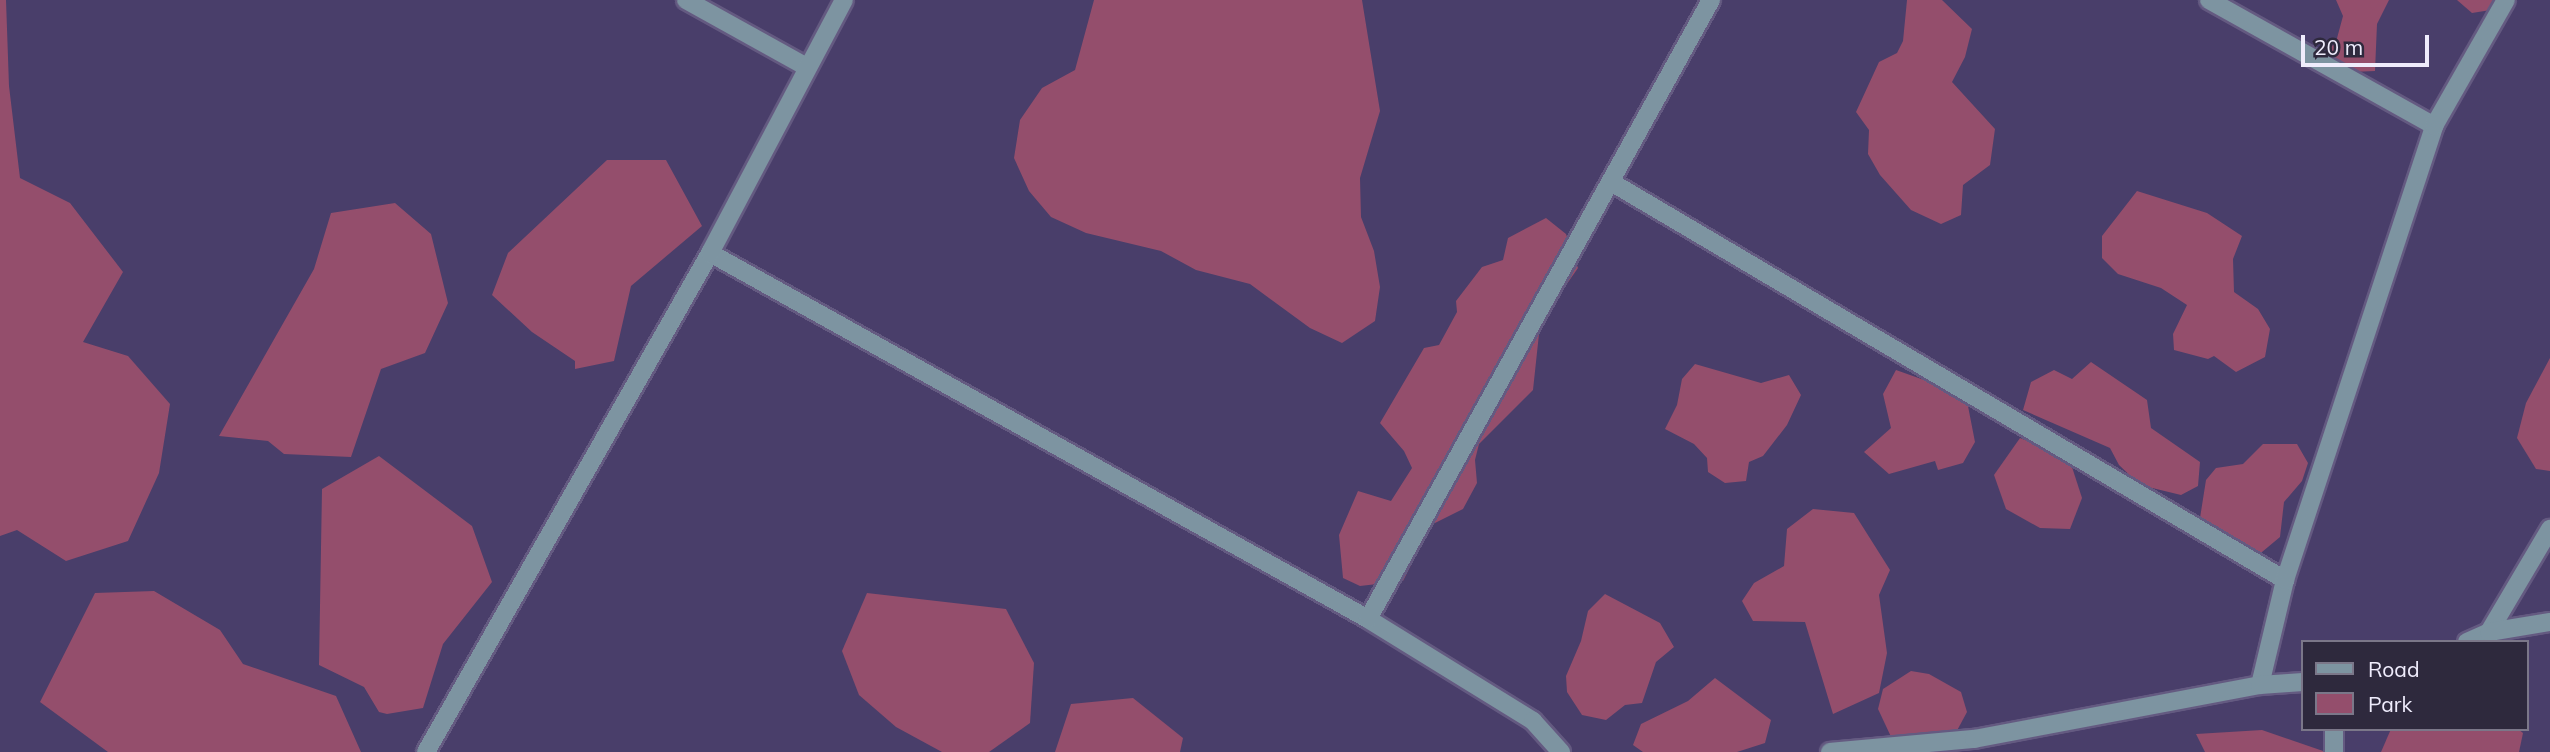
<!DOCTYPE html>
<html>
<head>
<meta charset="utf-8">
<style>
  body { margin:0 }
  #map { position:relative; width:2550px; height:752px; overflow:hidden; background:#493e6a; font-family:Mulish,sans-serif }
  div>[style] { position:absolute }
  [style*='--x'] { left:calc(var(--x)*1px); top:calc(var(--y)*1px); width:calc(var(--w)*1px); rotate:calc(var(--a)*1deg) }
  .green>* { inset:0; background:#944e6c }
  .roads { filter:drop-shadow(2px 0 #645a81) drop-shadow(-2px 0 #645a81) drop-shadow(0 2px #645a81) drop-shadow(0 -2px #645a81) }
  .minor>* { height:18px; margin:-9px; padding:0 9px; transform-origin:9px; border-radius:9px; background:#7d94a1 }
  span { translate:-50% -50%; white-space:nowrap; text-align:center; line-height:1.15; -webkit-text-stroke:7px #2e293d; paint-order:stroke }
  .legend { position:absolute; left:2301px; top:640px; width:228px; height:91px; box-sizing:border-box; background:#2e293d; border:2px solid #7b7789; margin:0; padding:9px 12px; list-style:none; font-size:21px; color:#efecfc }
  .legend li { display:flex; align-items:center; gap:14px; height:35px }
  .legend b { width:35px; border:2px solid #7b7789 }
  .scale { position:absolute; left:2301px; top:35px; width:128px; height:32px; box-sizing:border-box; border:4px solid #efecfc; border-top:0; padding-left:9px; font-size:21px; line-height:24px; white-space:nowrap; color:#efecfc; -webkit-text-stroke:5px #2e293d; paint-order:stroke }
</style>
</head>
<body>
<div id="map">
  <div class="green">
    <div style="clip-path:polygon(0 0,6px 0,9px 86px,20px 178px,70px 203px,123px 272px,83px 342px,128px 356px,170px 404px,159px 473px,128px 541px,66px 561px,17px 530px,0 536px)"></div>
    <div style="clip-path:polygon(1094px 0,1362px 0,1380px 111px,1360px 178px,1361px 217px,1374px 251px,1380px 287px,1375px 321px,1342px 343px,1310px 328px,1250px 284px,1196px 270px,1161px 251px,1086px 233px,1051px 217px,1029px 191px,1014px 158px,1020px 120px,1042px 88px,1075px 70px)"></div>
    <div style="clip-path:polygon(1907px 0,1942px 0,1972px 29px,1965px 57px,1952px 82px,1995px 129px,1990px 165px,1963px 185px,1961px 215px,1941px 224px,1911px 210px,1880px 175px,1868px 154px,1869px 130px,1856px 112px,1879px 62px,1897px 53px,1903px 41px)"></div>
    <div style="clip-path:polygon(2336px 0,2389px 0,2377px 24px,2375px 71px,2351px 72px,2324px 54px,2336px 42px,2343px 16px)"></div>
    <div style="clip-path:polygon(2457px 0,2505px 0,2503px 8px,2472px 13px)"></div>
    <div style="clip-path:polygon(607px 160px,666px 160px,702px 226px,631px 286px,614px 361px,575px 369px,575px 361px,532px 332px,492px 295px,508px 253px)"></div>
    <div style="clip-path:polygon(2137px 191px,2207px 213px,2242px 236px,2233px 259px,2234px 292px,2258px 309px,2270px 329px,2265px 357px,2236px 372px,2214px 356px,2208px 359px,2174px 350px,2173px 334px,2187px 305px,2161px 288px,2118px 274px,2102px 258px,2102px 236px)"></div>
    <div style="clip-path:polygon(395px 203px,431px 234px,448px 303px,425px 353px,381px 369px,351px 457px,284px 454px,268px 441px,219px 436px,314px 269px,331px 213px)"></div>
    <div style="clip-path:polygon(1546px 218px,1566px 234px,1578px 268px,1550px 308px,1539px 334px,1533px 390px,1479px 444px,1475px 460px,1477px 483px,1463px 509px,1431px 525px,1403px 581px,1360px 586px,1343px 578px,1339px 535px,1358px 491px,1391px 501px,1412px 468px,1404px 451px,1380px 423px,1424px 348px,1439px 345px,1457px 312px,1456px 301px,1482px 267px,1503px 260px,1508px 238px)"></div>
    <div style="clip-path:polygon(2550px 358px,2550px 471px,2536px 469px,2517px 438px,2526px 403px)"></div>
    <div style="clip-path:polygon(2091px 362px,2147px 400px,2151px 428px,2200px 462px,2198px 486px,2181px 495px,2140px 485px,2119px 465px,2110px 448px,2023px 410px,2031px 382px,2054px 370px,2072px 379px)"></div>
    <div style="clip-path:polygon(1695px 364px,1761px 383px,1789px 375px,1801px 395px,1787px 425px,1763px 456px,1749px 462px,1746px 481px,1725px 483px,1708px 472px,1707px 458px,1694px 444px,1665px 429px,1677px 405px,1682px 379px)"></div>
    <div style="clip-path:polygon(1896px 370px,1941px 386px,1967px 401px,1975px 442px,1963px 463px,1938px 470px,1935px 461px,1889px 474px,1864px 452px,1891px 428px,1883px 394px)"></div>
    <div style="clip-path:polygon(2020px 438px,2046px 448px,2072px 467px,2082px 498px,2070px 529px,2040px 528px,2006px 509px,1994px 475px)"></div>
    <div style="clip-path:polygon(2263px 444px,2297px 444px,2308px 463px,2302px 481px,2284px 502px,2280px 537px,2256px 557px,2243px 542px,2225px 538px,2200px 518px,2206px 480px,2216px 468px,2243px 464px)"></div>
    <div style="clip-path:polygon(379px 456px,472px 526px,492px 582px,443px 644px,423px 708px,387px 714px,379px 712px,364px 687px,319px 665px,322px 489px)"></div>
    <div style="clip-path:polygon(1813px 509px,1854px 513px,1890px 570px,1879px 595px,1887px 653px,1879px 693px,1833px 714px,1805px 622px,1753px 621px,1742px 601px,1754px 583px,1784px 566px,1787px 529px)"></div>
    <div style="clip-path:polygon(154px 591px,220px 630px,243px 664px,336px 696px,361px 752px,108px 752px,40px 702px,95px 593px)"></div>
    <div style="clip-path:polygon(867px 593px,1006px 609px,1034px 663px,1030px 723px,989px 752px,942px 752px,896px 727px,859px 695px,842px 651px)"></div>
    <div style="clip-path:polygon(1605px 594px,1660px 623px,1674px 647px,1656px 662px,1642px 703px,1625px 705px,1606px 720px,1582px 715px,1567px 692px,1566px 676px,1581px 641px,1588px 611px)"></div>
    <div style="clip-path:polygon(1911px 671px,1929px 674px,1961px 692px,1967px 712px,1953px 738px,1893px 741px,1878px 709px,1883px 689px)"></div>
    <div style="clip-path:polygon(1715px 678px,1771px 720px,1765px 743px,1737px 752px,1643px 752px,1633px 745px,1641px 724px,1688px 701px)"></div>
    <div style="clip-path:polygon(1133px 698px,1183px 738px,1180px 752px,1055px 752px,1071px 704px)"></div>
    <div style="clip-path:polygon(2391px 729px,2518px 729px,2523px 733px,2519px 752px,2381px 752px)"></div>
    <div style="clip-path:polygon(2262px 730px,2326px 752px,2205px 752px,2196px 734px)"></div>
  </div>
  <div class="roads">
    <div class="minor">
      <div style="--x:686;--y:0;--w:138;--a:29"></div>
      <div style="--x:2209;--y:0;--w:258;--a:29.2"></div>
      <div style="--x:1611;--y:182;--w:783;--a:30.56"></div>
      <div style="--x:710;--y:253;--w:753;--a:29.08"></div>
      <div style="--x:1368;--y:619;--w:194;--a:31.7"></div>
      <div style="--x:1533;--y:721;--w:42;--a:47.9"></div>
      <div style="--x:1368;--y:619;--w:708;--a:-61.01"></div>
      <div style="--x:2489;--y:632;--w:120;--a:-59.4"></div>
      <div style="--x:2467;--y:642;--w:24;--a:-24"></div>
      <div style="--x:2489;--y:632;--w:62;--a:-9.3"></div>
      <div style="--x:2260;--y:685;--w:108;--a:-76.6"></div>
      <div style="--x:2285;--y:580;--w:478;--a:-71.8"></div>
      <div style="--x:2434;--y:126;--w:145;--a:-60.3"></div>
      <div style="--x:2334;--y:729;--w:23;--a:90"></div>
      <div style="--x:426;--y:752;--w:574;--a:-60.35"></div>
      <div style="--x:710;--y:253;--w:286;--a:-62.1"></div>
      <div style="--x:1830;--y:752;--w:145;--a:-5.2"></div>
      <div style="--x:1974;--y:739;--w:291;--a:-10.7"></div>
      <div style="--x:2260;--y:685;--w:43;--a:-4"></div>
    </div>
  </div>
  <ul class="legend">
  <li><b style="height:9px;background:#7d94a1"></b>Road</li>
  <li><b style="height:19px;background:#944e6c"></b>Park</li>
  </ul>
  <div class="scale">20 m</div>
</div>
</body>
</html>
